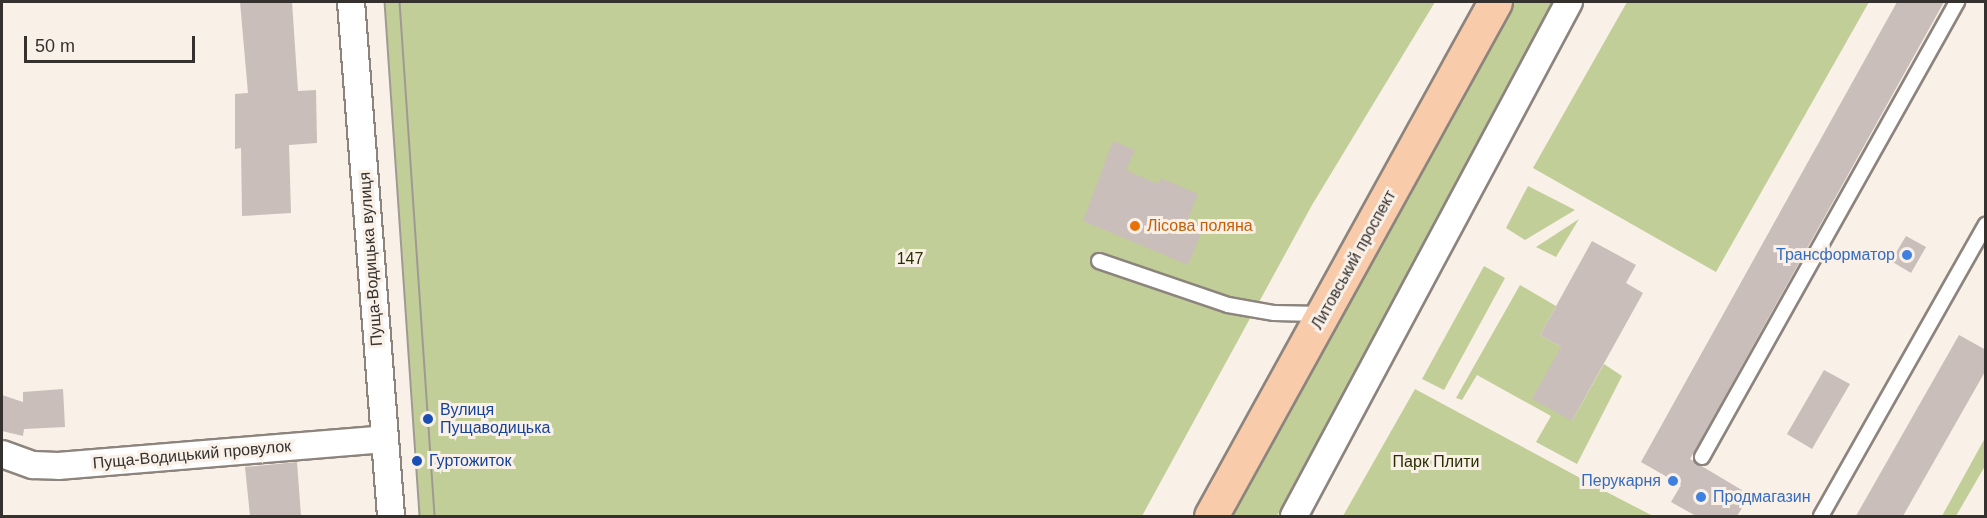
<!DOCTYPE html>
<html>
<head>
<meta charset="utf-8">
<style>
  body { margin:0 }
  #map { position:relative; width:1987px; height:518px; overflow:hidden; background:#f9f0e8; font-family:Arial,sans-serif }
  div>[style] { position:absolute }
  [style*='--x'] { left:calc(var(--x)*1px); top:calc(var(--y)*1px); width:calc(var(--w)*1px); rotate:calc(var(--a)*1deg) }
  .green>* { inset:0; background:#c1ce98 }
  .building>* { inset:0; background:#c9beb9 }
  .roads { filter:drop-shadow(2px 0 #8c847d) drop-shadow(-2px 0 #8c847d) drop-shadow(0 2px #8c847d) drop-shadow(0 -2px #8c847d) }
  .lane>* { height:14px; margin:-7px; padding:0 7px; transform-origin:7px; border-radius:7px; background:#fff }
  .street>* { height:26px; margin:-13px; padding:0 13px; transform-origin:13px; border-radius:13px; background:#fff }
  .primary>* { height:33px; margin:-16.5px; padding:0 16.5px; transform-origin:16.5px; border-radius:16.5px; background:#f8cbab }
  .tram>* { height:1.5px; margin:-0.75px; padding:0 0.75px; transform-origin:0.75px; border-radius:0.75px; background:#9f9993 }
  .dots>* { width:16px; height:16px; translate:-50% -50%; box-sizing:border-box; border:3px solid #f9f0e8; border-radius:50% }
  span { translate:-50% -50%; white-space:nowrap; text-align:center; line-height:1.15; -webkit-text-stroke:6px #f9f0e8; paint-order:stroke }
  .food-label { font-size:16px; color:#c56008 }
  .left { translate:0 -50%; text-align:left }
  .shop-label { font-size:16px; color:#366cbe }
  .right { translate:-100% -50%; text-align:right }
  .street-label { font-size:16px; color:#35312e }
  .park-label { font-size:16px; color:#283000 }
  .transit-label { font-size:16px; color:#164399 }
  .frame { position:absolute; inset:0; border:3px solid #35312e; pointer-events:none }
  .scale { position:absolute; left:24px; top:36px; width:171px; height:27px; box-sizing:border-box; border:3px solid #35312e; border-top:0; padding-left:8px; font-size:18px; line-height:21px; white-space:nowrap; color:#35312e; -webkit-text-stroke:4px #f9f0e8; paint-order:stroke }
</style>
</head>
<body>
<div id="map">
  <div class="green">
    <div style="clip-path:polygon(385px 2px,1435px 2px,1312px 205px,1142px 516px,420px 516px)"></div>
    <div style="clip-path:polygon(1512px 2px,1556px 2px,1277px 516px,1225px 516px)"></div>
    <div style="clip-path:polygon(1627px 2px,1869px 2px,1716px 272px,1533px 168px)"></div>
    <div style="clip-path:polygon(1528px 186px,1575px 210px,1525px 240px,1506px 228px)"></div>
    <div style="clip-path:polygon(1579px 219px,1556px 257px,1536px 247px)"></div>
    <div style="clip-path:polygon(1484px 266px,1505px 278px,1444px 390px,1422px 379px)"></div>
    <div style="clip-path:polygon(1520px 285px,1556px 306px,1540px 335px,1561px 347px,1572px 421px,1604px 364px,1622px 376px,1577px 464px,1536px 442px,1551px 416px,1477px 375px,1462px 400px,1456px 398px)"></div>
    <div style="clip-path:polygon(1415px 389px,1597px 487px,1653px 516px,1343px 516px)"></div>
    <div style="clip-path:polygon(1985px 438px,1985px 466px,1956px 516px,1942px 516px)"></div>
  </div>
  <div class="building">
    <div style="clip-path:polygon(240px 2px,292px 2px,298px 91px,316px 90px,317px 143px,289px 145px,291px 213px,242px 216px,241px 148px,235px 149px,235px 94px,248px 93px)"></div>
    <div style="clip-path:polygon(1897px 2px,1944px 2px,1690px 459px,1750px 495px,1737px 516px,1696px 516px,1671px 502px,1681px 485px,1641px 462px)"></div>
    <div style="clip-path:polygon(1113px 141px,1135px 150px,1126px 170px,1158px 184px,1161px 178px,1198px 194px,1186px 224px,1202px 231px,1188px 265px,1083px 221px)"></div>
    <div style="clip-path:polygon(1906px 236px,1926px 247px,1911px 273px,1891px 261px)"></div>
    <div style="clip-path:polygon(1592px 241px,1636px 265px,1626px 283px,1643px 293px,1572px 421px,1532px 399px,1561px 347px,1540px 335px)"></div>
    <div style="clip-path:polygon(1959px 335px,1986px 350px,1986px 370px,1903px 516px,1856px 516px)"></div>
    <div style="clip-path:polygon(1824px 370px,1850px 384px,1812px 449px,1787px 434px)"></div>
    <div style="clip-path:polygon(63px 389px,65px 427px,24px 429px,23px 436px,2px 431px,2px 395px,23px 402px,23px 392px)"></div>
    <div style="clip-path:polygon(297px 462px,301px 516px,250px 516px,245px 467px)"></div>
  </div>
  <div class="roads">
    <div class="lane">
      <div style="--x:1099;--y:261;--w:136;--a:18.8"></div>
      <div style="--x:1228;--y:305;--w:47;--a:9.9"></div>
      <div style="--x:1274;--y:313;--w:46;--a:1.2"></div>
      <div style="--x:1702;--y:457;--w:522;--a:-60.73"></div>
      <div style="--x:1821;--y:516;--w:335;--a:-60.5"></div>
    </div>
    <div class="street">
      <div style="--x:351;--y:2;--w:516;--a:85.55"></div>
      <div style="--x:2;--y:454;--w:33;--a:20"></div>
      <div style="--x:33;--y:465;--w:25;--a:2"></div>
      <div style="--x:58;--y:466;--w:328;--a:-4.7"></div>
      <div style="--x:1294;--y:516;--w:583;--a:-61.85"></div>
    </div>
    <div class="primary">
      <div style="--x:1211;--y:516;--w:587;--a:-61.08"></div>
    </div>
  </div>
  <div class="tram">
    <div style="--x:385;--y:2;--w:515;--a:86.1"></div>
    <div style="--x:400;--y:2;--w:515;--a:86.1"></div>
  </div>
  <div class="dots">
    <div style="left:1135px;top:226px;background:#e8710a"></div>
    <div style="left:1907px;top:255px;background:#3f7fe0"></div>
    <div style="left:428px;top:419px;background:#1a4fb4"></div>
    <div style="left:417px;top:461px;background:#1a4fb4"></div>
    <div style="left:1673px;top:481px;background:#3f7fe0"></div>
    <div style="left:1701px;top:497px;background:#3f7fe0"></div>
  </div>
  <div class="food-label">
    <span class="left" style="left:1147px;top:226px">Лісова поляна</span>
  </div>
  <div class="shop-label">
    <span class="right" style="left:1895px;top:255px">Трансформатор</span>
    <span class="right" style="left:1661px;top:481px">Перукарня</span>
    <span class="left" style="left:1713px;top:497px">Продмагазин</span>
  </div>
  <div class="street-label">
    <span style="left:371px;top:259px;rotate:-94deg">Пуща-Водицька вулиця</span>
    <span style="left:1354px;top:260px;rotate:-61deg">Литовський проспект</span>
    <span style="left:192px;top:455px;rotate:-5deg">Пуща-Водицький провулок</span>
  </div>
  <div class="park-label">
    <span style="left:910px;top:259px">147</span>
    <span style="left:1436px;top:462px">Парк Плити</span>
  </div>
  <div class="transit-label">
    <span class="left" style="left:440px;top:419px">Вулиця<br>Пущаводицька</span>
    <span class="left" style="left:429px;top:461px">Гуртожиток</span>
  </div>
  <div class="frame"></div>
  <div class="scale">50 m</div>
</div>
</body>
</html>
